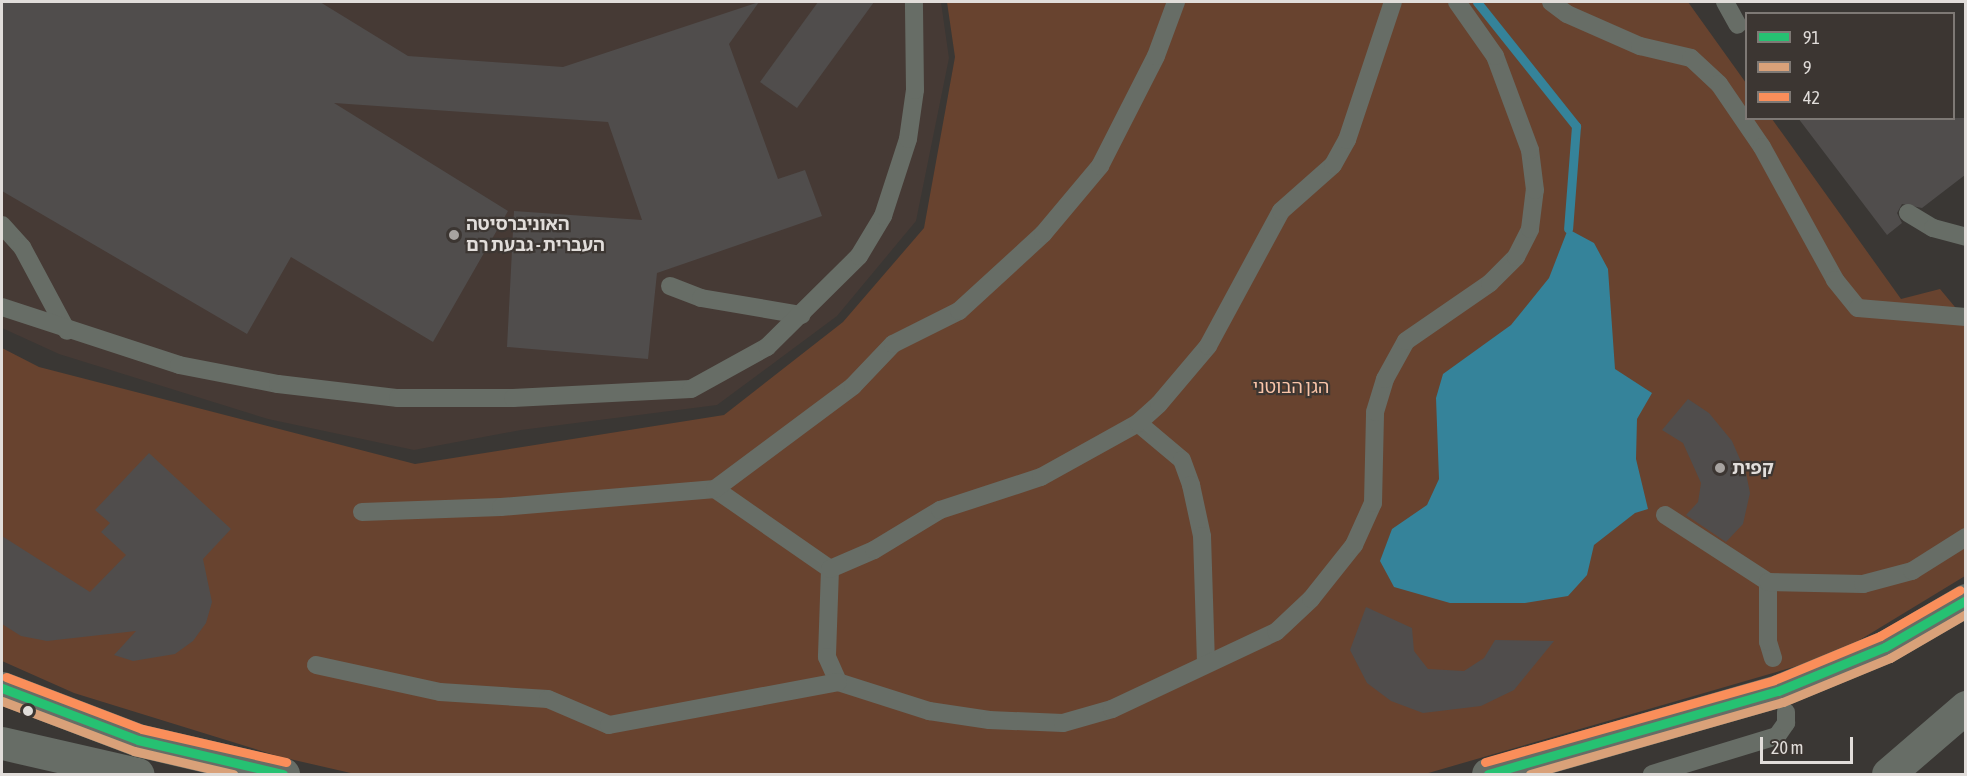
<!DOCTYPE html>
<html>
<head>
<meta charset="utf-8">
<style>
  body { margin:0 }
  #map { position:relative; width:1967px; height:776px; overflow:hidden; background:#3a3734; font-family:"Asap Condensed","Noto Sans Hebrew",sans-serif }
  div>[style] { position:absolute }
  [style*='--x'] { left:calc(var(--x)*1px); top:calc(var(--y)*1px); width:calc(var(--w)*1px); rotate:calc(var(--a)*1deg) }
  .built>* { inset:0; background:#463a35 }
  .green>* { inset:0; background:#68432f }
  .water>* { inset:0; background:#35839a }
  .stream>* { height:9px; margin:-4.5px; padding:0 4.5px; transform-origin:4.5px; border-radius:4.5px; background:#35839a }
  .building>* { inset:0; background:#504d4c }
  .service>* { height:18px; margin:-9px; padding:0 9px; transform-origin:9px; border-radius:9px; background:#676d66 }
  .minor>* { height:33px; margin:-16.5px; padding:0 16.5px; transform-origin:16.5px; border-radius:16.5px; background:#676d66 }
  .tertiary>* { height:33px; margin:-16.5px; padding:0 16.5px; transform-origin:16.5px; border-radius:16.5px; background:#676d66 }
  .bus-1>* { height:9px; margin:-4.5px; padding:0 4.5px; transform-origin:4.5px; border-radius:4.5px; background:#26c172 }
  .bus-2>* { height:9px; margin:-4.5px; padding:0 4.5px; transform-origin:4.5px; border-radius:4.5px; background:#d9a179 }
  .bus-3>* { height:9px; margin:-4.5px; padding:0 4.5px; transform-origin:4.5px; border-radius:4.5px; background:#fa8e5a }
  .dots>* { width:16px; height:16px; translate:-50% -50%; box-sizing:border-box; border:3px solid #3c3632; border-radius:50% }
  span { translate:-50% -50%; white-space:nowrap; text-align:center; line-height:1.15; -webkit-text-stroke:4.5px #3c3632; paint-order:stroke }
  .poi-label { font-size:18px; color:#e1ddda; font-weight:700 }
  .left { translate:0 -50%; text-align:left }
  .park-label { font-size:18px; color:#fac5a9 }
  .frame { position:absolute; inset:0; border:3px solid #e1ddda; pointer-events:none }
  .legend { position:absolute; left:1745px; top:12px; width:210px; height:108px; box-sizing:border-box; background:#3c3632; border:2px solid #7e7975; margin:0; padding:8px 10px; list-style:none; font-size:18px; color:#e1ddda }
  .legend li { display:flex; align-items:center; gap:12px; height:30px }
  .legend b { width:30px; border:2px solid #7e7975 }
  .scale { position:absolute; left:1760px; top:737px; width:93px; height:27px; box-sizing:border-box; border:3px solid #e1ddda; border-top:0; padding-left:8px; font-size:18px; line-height:21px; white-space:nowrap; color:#e1ddda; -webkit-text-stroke:4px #3c3632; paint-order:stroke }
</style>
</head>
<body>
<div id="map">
  <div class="built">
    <div style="clip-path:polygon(2px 2px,941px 2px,949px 58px,916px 221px,837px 316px,717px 405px,521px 430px,414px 450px,268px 419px,59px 354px,2px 328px)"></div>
  </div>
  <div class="green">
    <div style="clip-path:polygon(947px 2px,1688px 2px,1746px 83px,1746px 118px,1772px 119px,1901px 299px,1940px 289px,1965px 319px,1965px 576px,1835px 655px,1425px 774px,355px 774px,281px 757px,74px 693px,2px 661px,2px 348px,39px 367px,415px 464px,724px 415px,843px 322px,924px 228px,955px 57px)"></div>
  </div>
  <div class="water">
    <div style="clip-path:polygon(1568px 229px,1594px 243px,1608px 269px,1615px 369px,1652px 393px,1637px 419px,1636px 459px,1648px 509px,1635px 513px,1594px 545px,1587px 575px,1568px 596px,1525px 603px,1450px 603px,1394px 587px,1380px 561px,1392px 529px,1427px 505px,1439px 479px,1436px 398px,1443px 374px,1511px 325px,1549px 278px)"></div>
  </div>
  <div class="stream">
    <div style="--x:1477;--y:2;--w:159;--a:51.4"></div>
    <div style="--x:1576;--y:126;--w:103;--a:94.4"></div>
  </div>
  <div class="building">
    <div style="clip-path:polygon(2px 2px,320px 2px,408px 56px,563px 67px,759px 2px,729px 44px,778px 179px,805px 170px,822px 216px,657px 273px,648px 359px,507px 347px,514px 211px,642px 220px,608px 122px,334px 103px,508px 211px,433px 342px,291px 257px,247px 334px,2px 191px)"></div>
    <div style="clip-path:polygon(818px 2px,874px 2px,797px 108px,760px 82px)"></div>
    <div style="clip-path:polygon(1798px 118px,1965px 118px,1965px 175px,1922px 208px,1902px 204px,1897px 213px,1902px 223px,1887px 235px)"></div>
    <div style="clip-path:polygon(1688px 399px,1709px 413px,1732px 441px,1746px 473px,1750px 493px,1743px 524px,1726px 542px,1686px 515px,1698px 502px,1701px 483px,1683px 443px,1662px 430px)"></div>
    <div style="clip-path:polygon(149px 453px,231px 529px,203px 559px,212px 602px,206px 623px,193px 641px,175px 654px,133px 661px,114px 655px,136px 631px,47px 641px,21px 636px,2px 624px,2px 536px,90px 592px,126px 555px,101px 532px,110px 523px,95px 510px)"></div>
    <div style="clip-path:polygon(1366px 607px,1412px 628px,1414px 651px,1428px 669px,1464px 671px,1484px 658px,1495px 640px,1554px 641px,1514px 690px,1481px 706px,1423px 713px,1391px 701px,1367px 683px,1350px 650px)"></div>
  </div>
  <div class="service">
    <div style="--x:1551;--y:2;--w:20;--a:37"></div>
    <div style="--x:1567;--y:14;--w:80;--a:23.7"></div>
    <div style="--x:1640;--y:46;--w:52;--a:13.2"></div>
    <div style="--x:1691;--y:58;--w:38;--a:43"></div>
    <div style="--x:1719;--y:84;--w:76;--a:55.7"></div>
    <div style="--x:1762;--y:147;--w:152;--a:61.2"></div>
    <div style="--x:1835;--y:280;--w:36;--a:51"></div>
    <div style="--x:1858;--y:308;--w:108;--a:4.8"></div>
    <div style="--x:1725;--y:2;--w:26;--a:61"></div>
    <div style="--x:1908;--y:213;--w:29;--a:31"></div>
    <div style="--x:1933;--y:228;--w:34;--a:15"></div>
    <div style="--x:2;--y:225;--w:30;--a:48"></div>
    <div style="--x:22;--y:247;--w:95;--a:61.8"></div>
    <div style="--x:670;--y:286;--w:33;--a:21"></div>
    <div style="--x:701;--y:298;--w:102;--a:9.6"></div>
    <div style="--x:2;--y:307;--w:186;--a:18.1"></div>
    <div style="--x:179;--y:365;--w:101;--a:10.9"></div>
    <div style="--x:278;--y:384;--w:121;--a:6.7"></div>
    <div style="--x:398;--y:398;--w:115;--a:0"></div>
    <div style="--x:513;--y:398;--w:178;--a:-2.9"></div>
    <div style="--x:691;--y:389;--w:87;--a:-28.9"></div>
    <div style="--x:767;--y:347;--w:129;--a:-44.7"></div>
    <div style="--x:859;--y:256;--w:47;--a:-59"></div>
    <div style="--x:883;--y:216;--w:81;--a:-72"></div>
    <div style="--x:908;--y:139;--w:49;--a:-81.9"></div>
    <div style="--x:915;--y:90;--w:88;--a:-90.7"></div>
    <div style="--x:1138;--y:423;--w:57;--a:40.1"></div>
    <div style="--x:1182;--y:460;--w:27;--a:70"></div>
    <div style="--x:1191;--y:485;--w:52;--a:77.8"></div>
    <div style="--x:1202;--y:536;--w:128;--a:88.2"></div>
    <div style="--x:715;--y:489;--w:140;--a:34.8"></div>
    <div style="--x:362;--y:512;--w:139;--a:-2.1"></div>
    <div style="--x:501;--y:507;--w:215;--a:-4.8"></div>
    <div style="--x:715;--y:489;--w:172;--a:-36.7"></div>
    <div style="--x:853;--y:386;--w:58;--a:-46.4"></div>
    <div style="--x:893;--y:344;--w:74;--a:-26.6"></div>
    <div style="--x:959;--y:311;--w:114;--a:-42.5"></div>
    <div style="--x:1043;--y:234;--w:89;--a:-50"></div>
    <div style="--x:1100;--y:166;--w:123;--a:-63"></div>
    <div style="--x:1156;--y:56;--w:58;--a:-69.7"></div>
    <div style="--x:1665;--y:515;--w:123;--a:33"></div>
    <div style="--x:830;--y:569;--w:88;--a:92"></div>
    <div style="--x:827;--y:657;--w:27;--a:66"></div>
    <div style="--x:838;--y:682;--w:96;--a:17.7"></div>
    <div style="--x:929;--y:711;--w:61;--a:8.5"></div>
    <div style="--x:989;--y:720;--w:74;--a:2.3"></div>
    <div style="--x:1063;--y:723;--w:51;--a:-15.9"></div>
    <div style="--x:1112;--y:709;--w:181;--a:-25.2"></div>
    <div style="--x:1276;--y:632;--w:48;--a:-43.3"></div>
    <div style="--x:1311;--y:599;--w:69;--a:-51.5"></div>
    <div style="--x:1354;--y:545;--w:46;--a:-65.7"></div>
    <div style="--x:1373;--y:503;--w:91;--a:-88.7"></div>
    <div style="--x:1375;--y:412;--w:34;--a:-73"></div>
    <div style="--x:1385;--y:379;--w:43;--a:-61.1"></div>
    <div style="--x:1406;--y:341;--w:102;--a:-34.6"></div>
    <div style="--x:1490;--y:283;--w:37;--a:-45"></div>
    <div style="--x:1516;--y:257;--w:31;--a:-63"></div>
    <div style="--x:1530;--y:229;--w:39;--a:-83"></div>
    <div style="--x:1535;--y:190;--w:40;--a:-97.1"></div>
    <div style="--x:1530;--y:150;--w:100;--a:-110.4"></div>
    <div style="--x:1495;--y:56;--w:66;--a:-125.1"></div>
    <div style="--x:830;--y:569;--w:48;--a:-23.4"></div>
    <div style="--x:874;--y:550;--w:77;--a:-31.2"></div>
    <div style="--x:940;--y:510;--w:106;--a:-18.1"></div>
    <div style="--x:1041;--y:477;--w:111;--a:-29.1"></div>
    <div style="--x:1138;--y:423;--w:28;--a:-42"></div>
    <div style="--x:1159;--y:404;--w:76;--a:-49.8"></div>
    <div style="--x:1208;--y:346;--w:153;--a:-61.6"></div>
    <div style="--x:1281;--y:211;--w:69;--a:-41.5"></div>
    <div style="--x:1333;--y:165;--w:29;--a:-61"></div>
    <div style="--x:1347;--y:140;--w:145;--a:-71.6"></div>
    <div style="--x:1773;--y:658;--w:17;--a:-107"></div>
    <div style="--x:1768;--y:642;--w:60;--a:-90"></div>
    <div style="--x:1768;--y:582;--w:95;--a:1.2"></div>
    <div style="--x:1863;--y:584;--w:51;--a:-14.9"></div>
    <div style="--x:1912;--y:571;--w:64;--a:-32.2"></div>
    <div style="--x:316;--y:665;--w:127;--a:12.3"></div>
    <div style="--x:440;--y:692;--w:108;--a:3.7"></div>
    <div style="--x:548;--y:699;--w:66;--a:23.1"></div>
    <div style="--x:609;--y:725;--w:233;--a:-10.6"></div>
    <div style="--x:1652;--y:774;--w:131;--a:-16.9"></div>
    <div style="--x:1777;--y:736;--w:16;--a:-55"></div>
    <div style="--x:1786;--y:723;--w:11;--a:-90"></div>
  </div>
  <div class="minor">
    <div style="--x:1888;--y:774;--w:103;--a:-40.7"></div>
  </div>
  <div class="tertiary">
    <div style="--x:2;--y:688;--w:146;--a:20.9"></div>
    <div style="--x:138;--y:740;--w:149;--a:13.2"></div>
    <div style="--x:2;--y:743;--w:139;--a:12.9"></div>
    <div style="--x:1488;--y:774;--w:302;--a:-16"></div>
    <div style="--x:1778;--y:691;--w:116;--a:-22.4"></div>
    <div style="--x:1885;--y:647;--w:94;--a:-30.1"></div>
  </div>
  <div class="bus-1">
    <div style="--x:2;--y:688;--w:146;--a:20.9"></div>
    <div style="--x:138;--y:740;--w:149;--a:13.2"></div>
    <div style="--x:1488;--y:774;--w:302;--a:-16"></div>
    <div style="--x:1778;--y:691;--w:116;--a:-22.4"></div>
    <div style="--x:1885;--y:647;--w:94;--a:-30.1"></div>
  </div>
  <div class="bus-2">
    <div style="--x:2;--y:701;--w:141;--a:20.7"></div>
    <div style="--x:134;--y:751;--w:102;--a:13.1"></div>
    <div style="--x:1530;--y:774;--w:263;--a:-15.9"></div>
    <div style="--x:1783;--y:702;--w:116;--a:-22.4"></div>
    <div style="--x:1890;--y:658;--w:88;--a:-30.1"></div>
  </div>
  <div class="bus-3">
    <div style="--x:6;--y:677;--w:146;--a:20.9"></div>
    <div style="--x:142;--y:729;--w:148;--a:12.9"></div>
    <div style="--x:1485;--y:762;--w:300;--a:-15.8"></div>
    <div style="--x:1774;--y:680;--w:115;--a:-22.5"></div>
    <div style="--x:1880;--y:636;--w:92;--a:-29.9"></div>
  </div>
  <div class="dots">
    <div style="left:454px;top:235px;background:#a7a3a0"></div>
    <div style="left:1720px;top:468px;background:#a7a3a0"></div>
    <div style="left:28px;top:711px;background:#e1ddda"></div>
  </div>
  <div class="poi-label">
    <span class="left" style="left:466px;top:235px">האוניברסיטה<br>העברית - גבעת רם</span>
    <span class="left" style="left:1732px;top:468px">קפית</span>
  </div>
  <div class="park-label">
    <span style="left:1291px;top:387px">הגן הבוטני</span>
  </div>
  <div class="frame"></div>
  <ul class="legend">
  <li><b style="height:8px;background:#26c172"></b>91</li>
  <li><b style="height:8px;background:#d9a179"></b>9</li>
  <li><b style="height:8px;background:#fa8e5a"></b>42</li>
  </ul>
  <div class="scale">20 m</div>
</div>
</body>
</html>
